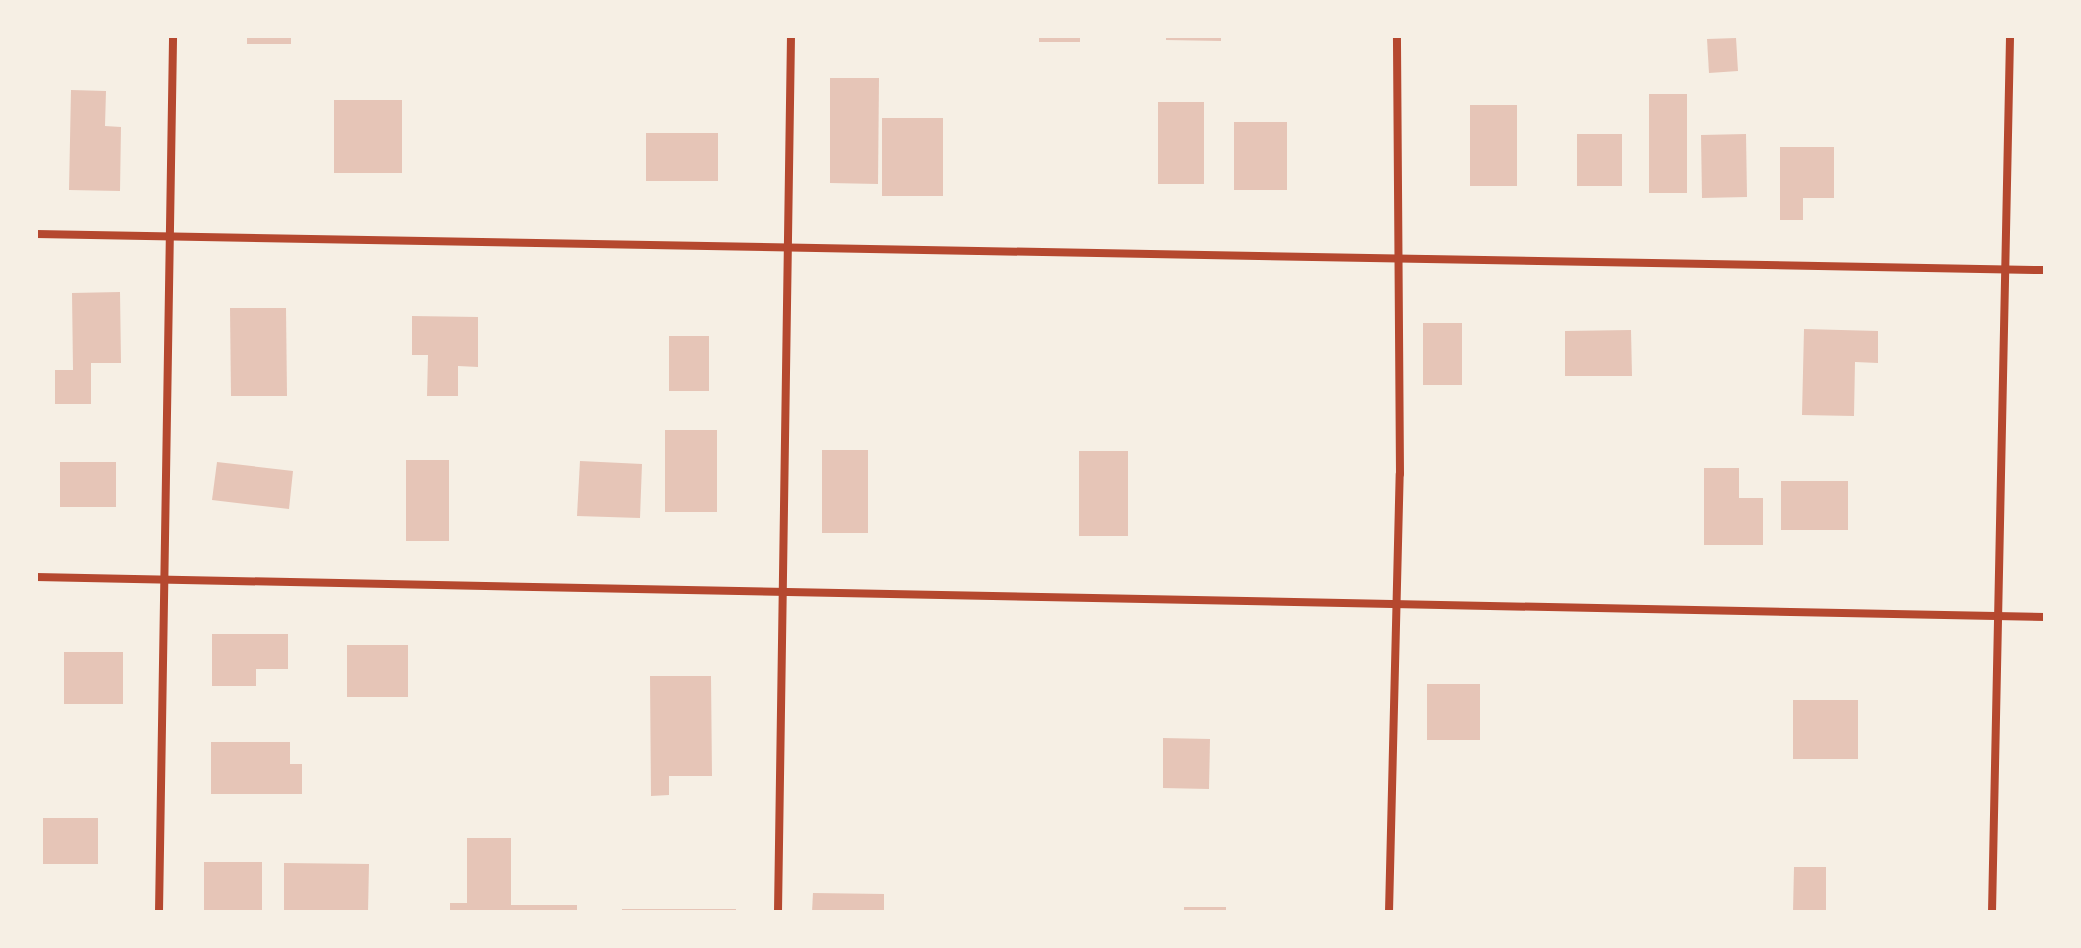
<!DOCTYPE html>
<html>
<head>
<meta charset="utf-8">
<style>
  body { margin:0 }
  #map { position:relative; width:2081px; height:948px; overflow:hidden; background:#f6efe4; font-family:Jost,sans-serif }
  div>[style] { position:absolute }
  [style*='--x'] { left:calc(var(--x)*1px); top:calc(var(--y)*1px); width:calc(var(--w)*1px); rotate:calc(var(--a)*1deg) }
  .building>* { inset:0; background:#e6c5b7 }
  .minor>* { height:8px; margin:-4px; padding:0 4px; transform-origin:4px; border-radius:4px; background:#b5482f }
  span { translate:-50% -50%; white-space:nowrap; text-align:center; line-height:1.15; -webkit-text-stroke:6px #f6efe4; paint-order:stroke }
  .frame { position:absolute; inset:0; border:38px solid #f6efe4; pointer-events:none }
</style>
</head>
<body>
<div id="map">
  <div class="building">
    <div style="clip-path:polygon(247px 36px,291px 36px,291px 44px,247px 44px)"></div>
    <div style="clip-path:polygon(1039px 36px,1080px 36px,1080px 42px,1039px 42px)"></div>
    <div style="clip-path:polygon(1166px 36px,1221px 36px,1221px 41px,1166px 40px)"></div>
    <div style="clip-path:polygon(1736px 38px,1738px 71px,1709px 73px,1707px 39px)"></div>
    <div style="clip-path:polygon(830px 78px,879px 78px,878px 184px,830px 183px)"></div>
    <div style="clip-path:polygon(71px 90px,106px 91px,105px 126px,121px 127px,120px 191px,69px 190px)"></div>
    <div style="clip-path:polygon(1649px 94px,1687px 94px,1687px 193px,1649px 193px)"></div>
    <div style="clip-path:polygon(334px 100px,402px 100px,402px 173px,334px 173px)"></div>
    <div style="clip-path:polygon(1158px 102px,1204px 102px,1204px 184px,1158px 184px)"></div>
    <div style="clip-path:polygon(1470px 105px,1517px 105px,1517px 186px,1470px 186px)"></div>
    <div style="clip-path:polygon(882px 118px,943px 118px,943px 196px,882px 196px)"></div>
    <div style="clip-path:polygon(1234px 122px,1287px 122px,1287px 190px,1234px 190px)"></div>
    <div style="clip-path:polygon(646px 133px,718px 133px,718px 181px,646px 181px)"></div>
    <div style="clip-path:polygon(1577px 134px,1622px 134px,1622px 186px,1577px 186px)"></div>
    <div style="clip-path:polygon(1746px 134px,1747px 197px,1702px 198px,1701px 135px)"></div>
    <div style="clip-path:polygon(1780px 147px,1834px 147px,1834px 198px,1803px 198px,1803px 220px,1780px 220px)"></div>
    <div style="clip-path:polygon(120px 292px,121px 363px,91px 363px,91px 404px,55px 404px,55px 370px,73px 370px,72px 293px)"></div>
    <div style="clip-path:polygon(230px 308px,286px 308px,287px 396px,231px 396px)"></div>
    <div style="clip-path:polygon(412px 316px,478px 317px,478px 367px,458px 366px,458px 396px,427px 396px,428px 355px,412px 355px)"></div>
    <div style="clip-path:polygon(1423px 323px,1462px 323px,1462px 385px,1423px 385px)"></div>
    <div style="clip-path:polygon(1804px 329px,1878px 331px,1878px 363px,1855px 362px,1854px 416px,1802px 415px)"></div>
    <div style="clip-path:polygon(1631px 330px,1632px 376px,1565px 376px,1565px 331px)"></div>
    <div style="clip-path:polygon(669px 336px,709px 336px,709px 391px,669px 391px)"></div>
    <div style="clip-path:polygon(665px 430px,717px 430px,717px 512px,665px 512px)"></div>
    <div style="clip-path:polygon(822px 450px,868px 450px,868px 533px,822px 533px)"></div>
    <div style="clip-path:polygon(1079px 451px,1128px 451px,1128px 536px,1079px 536px)"></div>
    <div style="clip-path:polygon(406px 460px,449px 460px,449px 541px,406px 541px)"></div>
    <div style="clip-path:polygon(580px 461px,642px 464px,640px 518px,577px 516px)"></div>
    <div style="clip-path:polygon(60px 462px,116px 462px,116px 507px,60px 507px)"></div>
    <div style="clip-path:polygon(217px 462px,293px 471px,289px 509px,212px 500px)"></div>
    <div style="clip-path:polygon(1704px 468px,1739px 468px,1739px 498px,1763px 498px,1763px 545px,1704px 545px)"></div>
    <div style="clip-path:polygon(1781px 481px,1848px 481px,1848px 530px,1781px 530px)"></div>
    <div style="clip-path:polygon(212px 634px,288px 634px,288px 669px,256px 669px,256px 686px,212px 686px)"></div>
    <div style="clip-path:polygon(347px 645px,408px 645px,408px 697px,347px 697px)"></div>
    <div style="clip-path:polygon(64px 652px,123px 652px,123px 704px,64px 704px)"></div>
    <div style="clip-path:polygon(650px 676px,711px 676px,712px 776px,669px 776px,669px 795px,651px 796px)"></div>
    <div style="clip-path:polygon(1427px 684px,1480px 684px,1480px 740px,1427px 740px)"></div>
    <div style="clip-path:polygon(1793px 700px,1858px 700px,1858px 759px,1793px 759px)"></div>
    <div style="clip-path:polygon(1163px 738px,1210px 739px,1209px 789px,1163px 788px)"></div>
    <div style="clip-path:polygon(211px 742px,290px 742px,290px 764px,302px 764px,302px 794px,211px 794px)"></div>
    <div style="clip-path:polygon(43px 818px,98px 818px,98px 864px,43px 864px)"></div>
    <div style="clip-path:polygon(467px 838px,511px 838px,511px 905px,577px 905px,577px 912px,450px 912px,450px 903px,467px 903px)"></div>
    <div style="clip-path:polygon(204px 862px,262px 862px,262px 912px,204px 912px)"></div>
    <div style="clip-path:polygon(284px 863px,369px 864px,368px 912px,284px 912px)"></div>
    <div style="clip-path:polygon(1794px 867px,1826px 867px,1826px 912px,1793px 912px)"></div>
    <div style="clip-path:polygon(813px 893px,884px 894px,884px 912px,812px 912px)"></div>
    <div style="clip-path:polygon(1184px 907px,1226px 907px,1226px 912px,1184px 912px)"></div>
    <div style="clip-path:polygon(622px 909px,736px 909px,736px 912px,622px 912px)"></div>
  </div>
  <div class="minor">
    <div style="--x:36;--y:234;--w:2009;--a:1.03"></div>
    <div style="--x:36;--y:577;--w:2009;--a:1.14"></div>
    <div style="--x:159;--y:912;--w:876;--a:-89.08"></div>
    <div style="--x:778;--y:912;--w:876;--a:-89.15"></div>
    <div style="--x:1389;--y:912;--w:438;--a:-88.6"></div>
    <div style="--x:1400;--y:474;--w:438;--a:-90.4"></div>
    <div style="--x:1992;--y:912;--w:876;--a:-88.82"></div>
  </div>
  <div class="frame"></div>
</div>
</body>
</html>
